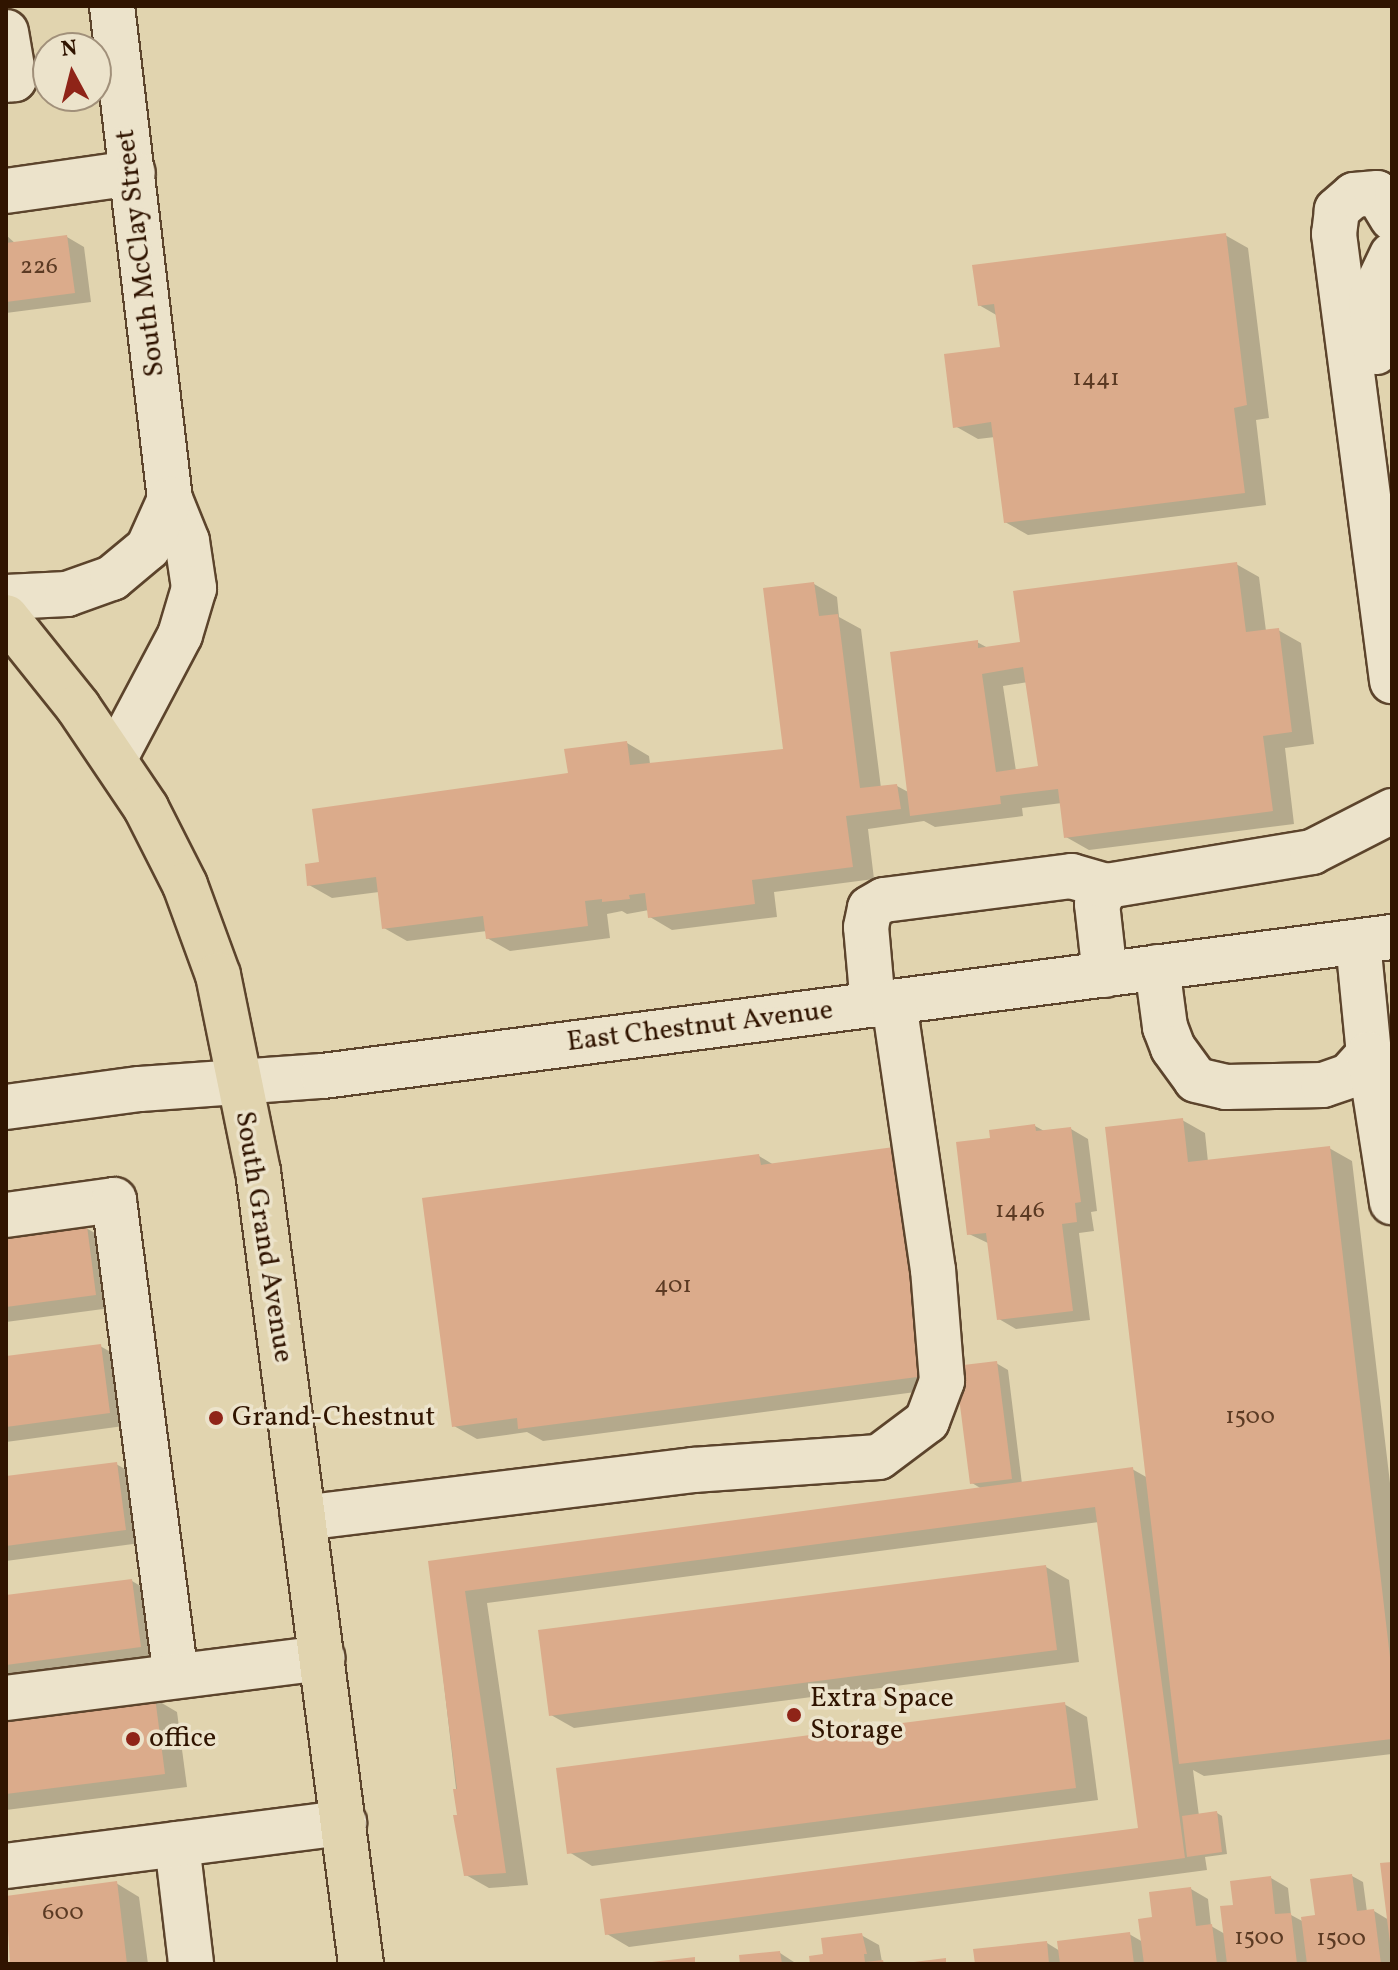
<!DOCTYPE html>
<html>
<head>
<meta charset="utf-8">
<style>
  body { margin:0 }
  #map { position:relative; width:1398px; height:1970px; overflow:hidden; background:#e1d4af; font-family:Vollkorn,serif }
  div>[style] { position:absolute }
  [style*='--x'] { left:calc(var(--x)*1px); top:calc(var(--y)*1px); width:calc(var(--w)*1px); rotate:calc(var(--a)*1deg) }
  .shadow>* { inset:0; background:#0003 }
  .building>* { inset:0; background:#dbab8b }
  .roads { filter:drop-shadow(2px 0 #5c442c) drop-shadow(-2px 0 #5c442c) drop-shadow(0 2px #5c442c) drop-shadow(0 -2px #5c442c) }
  .minor>* { height:44px; margin:-22px; padding:0 22px; transform-origin:22px; border-radius:22px; background:#ece3cb }
  .major>* { height:44px; margin:-22px; padding:0 22px; transform-origin:22px; border-radius:22px; background:#e1d4af }
  .dots>* { width:22px; height:22px; translate:-50% -50%; box-sizing:border-box; border:4px solid #ece3cb; border-radius:50% }
  span { translate:-50% -50%; white-space:nowrap; text-align:center; line-height:1.15; -webkit-text-stroke:7px #ece3cb; paint-order:stroke }
  .number-label { font-size:24px; color:#5b3a23 }
  .number-label span { -webkit-text-stroke-width:0 }
  .street-label { font-size:28px; color:#301400 }
  .poi-label { font-size:28px; color:#301400 }
  .left { translate:0 -50%; text-align:left }
  .frame { position:absolute; inset:0; border:8px solid #301400; pointer-events:none }
  .north { position:absolute; left:32px; top:32px; width:80px; height:80px; box-sizing:border-box; background:#ece3cb; border:2px solid #a1907a; border-radius:50%; rotate:353deg; font-size:22px; font-weight:700; line-height:32px; text-align:center; color:#301400 }
  .north::after { content:''; display:block; margin:auto; width:28px; height:36px; background:#8f2418; clip-path:polygon(50% 0,100% 100%,50% 72%,0 100%) }
</style>
</head>
<body>
<div id="map">
  <div class="shadow">
    <div style="clip-path:polygon(6px 235px,16px 244px,67px 237px,84px 247px,91px 302px,6px 313px)"></div>
    <div style="clip-path:polygon(1225px 235px,1248px 248px,1269px 418px,1256px 420px,1266px 505px,1028px 535px,1005px 522px,995px 437px,978px 439px,955px 426px,1002px 349px,998px 316px,979px 305px)"></div>
    <div style="clip-path:polygon(evenodd,1236px 564px,1259px 577px,1266px 631px,1278px 630px,1301px 643px,1314px 744px,1285px 748px,1294px 824px,1089px 850px,1066px 837px,1062px 803px,1022px 808px,1023px 816px,935px 827px,924px 821px,868px 829px,874px 879px,774px 892px,777px 917px,672px 930px,650px 917px,649px 910px,627px 914px,622px 911px,607px 914px,610px 938px,510px 951px,487px 938px,487px 931px,407px 941px,384px 928px,379px 892px,332px 898px,309px 885px,321px 864px,570px 775px,627px 743px,649px 756px,650px 764px,785px 751px,814px 584px,837px 597px,839px 617px,861px 629px,881px 788px,897px 786px,910px 793px,977px 642px,988px 648px,1022px 644px,1236px 564px,1028px 682px,1040px 768px,1016px 771px,1003px 686px,1028px 682px)"></div>
    <div style="clip-path:polygon(1182px 1120px,1205px 1133px,1208px 1162px,1329px 1148px,1352px 1161px,1392px 1500px,1392px 1754px,1204px 1776px,1193px 1770px,1199px 1816px,1217px 1813px,1222px 1816px,1227px 1854px,1205px 1857px,1207px 1870px,629px 1947px,607px 1934px,1140px 1829px,1099px 1522px,487px 1603px,528px 1885px,489px 1888px,466px 1875px,430px 1563px,982px 1489px,972px 1483px,996px 1363px,1008px 1370px,1022px 1484px,1132px 1469px,1148px 1478px)"></div>
    <div style="clip-path:polygon(1035px 1126px,1046px 1132px,1071px 1129px,1088px 1139px,1097px 1211px,1091px 1212px,1094px 1231px,1079px 1233px,1090px 1320px,1016px 1329px,999px 1319px,990px 1244px,969px 1234px,992px 1139px)"></div>
    <div style="clip-path:polygon(894px 1150px,946px 1388px,543px 1441px,527px 1432px,477px 1439px,454px 1426px,759px 1156px,774px 1165px)"></div>
    <div style="clip-path:polygon(86px 1228px,109px 1241px,118px 1307px,6px 1322px,6px 1239px)"></div>
    <div style="clip-path:polygon(100px 1346px,123px 1359px,131px 1425px,6px 1442px,6px 1358px)"></div>
    <div style="clip-path:polygon(116px 1464px,139px 1477px,148px 1542px,6px 1561px,6px 1478px)"></div>
    <div style="clip-path:polygon(1046px 1567px,1069px 1580px,1079px 1662px,574px 1728px,551px 1715px)"></div>
    <div style="clip-path:polygon(132px 1581px,154px 1594px,163px 1659px,6px 1680px,6px 1597px)"></div>
    <div style="clip-path:polygon(155px 1699px,177px 1712px,187px 1787px,6px 1810px,6px 1719px)"></div>
    <div style="clip-path:polygon(1064px 1704px,1087px 1717px,1098px 1800px,592px 1866px,569px 1852px)"></div>
    <div style="clip-path:polygon(1392px 1864px,1392px 1964px,977px 1964px,1047px 1943px,1060px 1951px,1129px 1934px,1143px 1942px,1154px 1919px,1191px 1889px,1208px 1899px,1211px 1926px,1225px 1934px,1235px 1906px,1271px 1878px,1288px 1888px,1291px 1915px,1304px 1922px,1317px 1917px,1352px 1876px,1363px 1882px,1367px 1912px,1374px 1911px,1389px 1920px)"></div>
    <div style="clip-path:polygon(116px 1883px,139px 1897px,148px 1964px,12px 1964px,6px 1898px)"></div>
    <div style="clip-path:polygon(861px 1935px,879px 1945px,882px 1962px,886px 1964px,812px 1964px)"></div>
    <div style="clip-path:polygon(780px 1953px,797px 1964px,742px 1964px)"></div>
  </div>
  <div class="building">
    <div style="clip-path:polygon(1226px 233px,1247px 405px,1234px 408px,1245px 493px,1004px 523px,991px 422px,953px 428px,944px 354px,1000px 347px,994px 304px,978px 306px,972px 265px)"></div>
    <div style="clip-path:polygon(67px 235px,75px 293px,6px 302px,6px 243px)"></div>
    <div style="clip-path:polygon(evenodd,1237px 562px,1246px 632px,1279px 628px,1292px 732px,1263px 736px,1273px 811px,1064px 838px,1058px 789px,1000px 796px,1001px 804px,910px 816px,890px 652px,978px 640px,978px 648px,1020px 642px,1013px 591px,1237px 562px,1023px 667px,1038px 766px,996px 772px,982px 674px,1023px 667px)"></div>
    <div style="clip-path:polygon(814px 582px,819px 616px,838px 614px,860px 788px,897px 784px,901px 809px,846px 816px,853px 867px,752px 880px,755px 904px,648px 918px,645px 893px,629px 895px,630px 899px,602px 902px,602px 899px,585px 901px,588px 926px,486px 939px,483px 916px,382px 929px,376px 877px,307px 886px,305px 864px,319px 862px,312px 809px,568px 773px,564px 749px,627px 741px,630px 765px,783px 749px,763px 588px)"></div>
    <div style="clip-path:polygon(1183px 1118px,1188px 1162px,1330px 1146px,1392px 1674px,1392px 1739px,1179px 1764px,1105px 1127px)"></div>
    <div style="clip-path:polygon(1035px 1124px,1036px 1131px,1071px 1127px,1081px 1202px,1075px 1203px,1077px 1222px,1062px 1224px,1073px 1311px,997px 1320px,986px 1233px,967px 1235px,956px 1142px,990px 1138px,989px 1130px)"></div>
    <div style="clip-path:polygon(894px 1147px,925px 1376px,518px 1429px,517px 1418px,452px 1427px,422px 1198px,759px 1154px,761px 1165px)"></div>
    <div style="clip-path:polygon(87px 1226px,96px 1295px,6px 1307px,6px 1237px)"></div>
    <div style="clip-path:polygon(101px 1344px,110px 1413px,6px 1427px,6px 1356px)"></div>
    <div style="clip-path:polygon(997px 1361px,1012px 1479px,970px 1484px,955px 1366px)"></div>
    <div style="clip-path:polygon(117px 1462px,126px 1530px,6px 1546px,6px 1476px)"></div>
    <div style="clip-path:polygon(1133px 1467px,1185px 1858px,605px 1935px,600px 1899px,1138px 1828px,1095px 1507px,465px 1591px,506px 1873px,464px 1876px,453px 1815px,457px 1815px,453px 1789px,457px 1789px,428px 1561px)"></div>
    <div style="clip-path:polygon(1046px 1565px,1057px 1650px,549px 1716px,538px 1630px)"></div>
    <div style="clip-path:polygon(132px 1579px,141px 1647px,6px 1665px,6px 1595px)"></div>
    <div style="clip-path:polygon(155px 1697px,165px 1774px,6px 1794px,6px 1717px)"></div>
    <div style="clip-path:polygon(1065px 1702px,1076px 1788px,567px 1854px,556px 1768px)"></div>
    <div style="clip-path:polygon(1217px 1811px,1222px 1852px,1187px 1857px,1182px 1816px)"></div>
    <div style="clip-path:polygon(1392px 1862px,1392px 1943px,1390px 1943px,1380px 1863px)"></div>
    <div style="clip-path:polygon(1352px 1874px,1357px 1911px,1374px 1909px,1381px 1964px,1307px 1964px,1301px 1917px,1315px 1915px,1310px 1879px)"></div>
    <div style="clip-path:polygon(1271px 1876px,1275px 1914px,1291px 1913px,1297px 1964px,1227px 1964px,1220px 1906px,1233px 1905px,1230px 1881px)"></div>
    <div style="clip-path:polygon(117px 1881px,127px 1964px,10px 1964px,6px 1896px)"></div>
    <div style="clip-path:polygon(1191px 1887px,1196px 1926px,1212px 1924px,1217px 1964px,1144px 1964px,1138px 1919px,1152px 1917px,1149px 1892px)"></div>
    <div style="clip-path:polygon(1130px 1932px,1134px 1964px,1060px 1964px,1057px 1941px)"></div>
    <div style="clip-path:polygon(862px 1933px,867px 1954px,864px 1954px,865px 1962px,883px 1960px,884px 1964px,810px 1964px,809px 1956px,823px 1954px,821px 1938px)"></div>
    <div style="clip-path:polygon(1047px 1941px,1049px 1964px,975px 1964px,973px 1949px)"></div>
    <div style="clip-path:polygon(780px 1951px,782px 1964px,740px 1964px,739px 1955px)"></div>
    <div style="clip-path:polygon(695px 1957px,695px 1964px,653px 1964px,652px 1962px)"></div>
    <div style="clip-path:polygon(946px 1958px,946px 1964px,914px 1964px,914px 1962px)"></div>
  </div>
  <div class="roads">
    <div class="minor">
      <div style="--x:112;--y:6;--w:496;--a:83.3"></div>
      <div style="--x:170;--y:499;--w:45;--a:68"></div>
      <div style="--x:187;--y:541;--w:48;--a:81.5"></div>
      <div style="--x:194;--y:588;--w:49;--a:106.6"></div>
      <div style="--x:180;--y:635;--w:139;--a:117.9"></div>
      <div style="--x:6;--y:32;--w:48;--a:80.3"></div>
      <div style="--x:14;--y:79;--w:8;--a:173"></div>
      <div style="--x:6;--y:191;--w:128;--a:-8.1"></div>
      <div style="--x:1392;--y:218;--w:29;--a:-121"></div>
      <div style="--x:1377;--y:193;--w:23;--a:175"></div>
      <div style="--x:1354;--y:195;--w:23;--a:139"></div>
      <div style="--x:1337;--y:210;--w:24;--a:97"></div>
      <div style="--x:1334;--y:234;--w:451;--a:82.6"></div>
      <div style="--x:1376;--y:352;--w:53;--a:-95.4"></div>
      <div style="--x:1371;--y:299;--w:49;--a:-64.5"></div>
      <div style="--x:6;--y:597;--w:61;--a:-2.8"></div>
      <div style="--x:67;--y:594;--w:48;--a:-19.6"></div>
      <div style="--x:112;--y:578;--w:47;--a:-39.8"></div>
      <div style="--x:148;--y:548;--w:54;--a:-65.8"></div>
      <div style="--x:1157;--y:967;--w:61;--a:82.4"></div>
      <div style="--x:1165;--y:1027;--w:22;--a:69"></div>
      <div style="--x:1173;--y:1048;--w:39;--a:54"></div>
      <div style="--x:1196;--y:1080;--w:31;--a:13"></div>
      <div style="--x:1226;--y:1087;--w:97;--a:-1.2"></div>
      <div style="--x:1323;--y:1085;--w:28;--a:-19"></div>
      <div style="--x:1349;--y:1076;--w:30;--a:-48"></div>
      <div style="--x:1369;--y:1054;--w:113;--a:-95.6"></div>
      <div style="--x:1105;--y:975;--w:71;--a:-96.4"></div>
      <div style="--x:1097;--y:904;--w:21;--a:-61"></div>
      <div style="--x:1107;--y:886;--w:208;--a:-9.4"></div>
      <div style="--x:1312;--y:852;--w:90;--a:-27.1"></div>
      <div style="--x:873;--y:1005;--w:78;--a:-95.1"></div>
      <div style="--x:866;--y:927;--w:19;--a:-78"></div>
      <div style="--x:870;--y:908;--w:16;--a:-30"></div>
      <div style="--x:884;--y:900;--w:189;--a:-7.3"></div>
      <div style="--x:1071;--y:876;--w:37;--a:16"></div>
      <div style="--x:1369;--y:1054;--w:150;--a:81.2"></div>
      <div style="--x:6;--y:1107;--w:135;--a:-7.7"></div>
      <div style="--x:140;--y:1089;--w:183;--a:-4.1"></div>
      <div style="--x:323;--y:1076;--w:1078;--a:-7.41"></div>
      <div style="--x:6;--y:1215;--w:109;--a:-7.9"></div>
      <div style="--x:114;--y:1200;--w:480;--a:82.6"></div>
      <div style="--x:303;--y:1518;--w:393;--a:-7"></div>
      <div style="--x:693;--y:1470;--w:186;--a:-4"></div>
      <div style="--x:879;--y:1457;--w:60;--a:-36.9"></div>
      <div style="--x:927;--y:1421;--w:43;--a:-69.4"></div>
      <div style="--x:942;--y:1381;--w:111;--a:-94.6"></div>
      <div style="--x:933;--y:1270;--w:271;--a:-98.3"></div>
      <div style="--x:6;--y:1698;--w:319;--a:-7.2"></div>
      <div style="--x:177;--y:1844;--w:121;--a:83.3"></div>
      <div style="--x:6;--y:1866;--w:341;--a:-7.3"></div>
    </div>
    <div class="major">
      <div style="--x:6;--y:617;--w:115;--a:51.3"></div>
      <div style="--x:78;--y:707;--w:122;--a:56"></div>
      <div style="--x:146;--y:808;--w:86;--a:63.1"></div>
      <div style="--x:185;--y:885;--w:96;--a:69.9"></div>
      <div style="--x:218;--y:975;--w:200;--a:78.5"></div>
      <div style="--x:258;--y:1171;--w:800;--a:82.6"></div>
    </div>
  </div>
  <div class="dots">
    <div style="left:216px;top:1418px;background:#8f2418"></div>
    <div style="left:794px;top:1715px;background:#8f2418"></div>
    <div style="left:133px;top:1739px;background:#8f2418"></div>
  </div>
  <div class="number-label">
    <span style="left:39px;top:268px">226</span>
    <span style="left:1096px;top:380px">1441</span>
    <span style="left:1020px;top:1212px">1446</span>
    <span style="left:673px;top:1287px">401</span>
    <span style="left:1250px;top:1418px">1500</span>
    <span style="left:63px;top:1914px">600</span>
    <span style="left:1259px;top:1939px">1500</span>
    <span style="left:1341px;top:1940px">1500</span>
  </div>
  <div class="street-label">
    <span style="left:141px;top:253px;rotate:-97deg">South McClay Street</span>
    <span style="left:700px;top:1027px;rotate:-7deg">East Chestnut Avenue</span>
    <span style="left:263px;top:1237px;rotate:81deg">South Grand Avenue</span>
  </div>
  <div class="poi-label">
    <span class="left" style="left:232px;top:1418px">Grand-Chestnut</span>
    <span class="left" style="left:810px;top:1715px">Extra Space<br>Storage</span>
    <span class="left" style="left:149px;top:1739px">office</span>
  </div>
  <div class="frame"></div>
  <div class="north">N</div>
</div>
</body>
</html>
